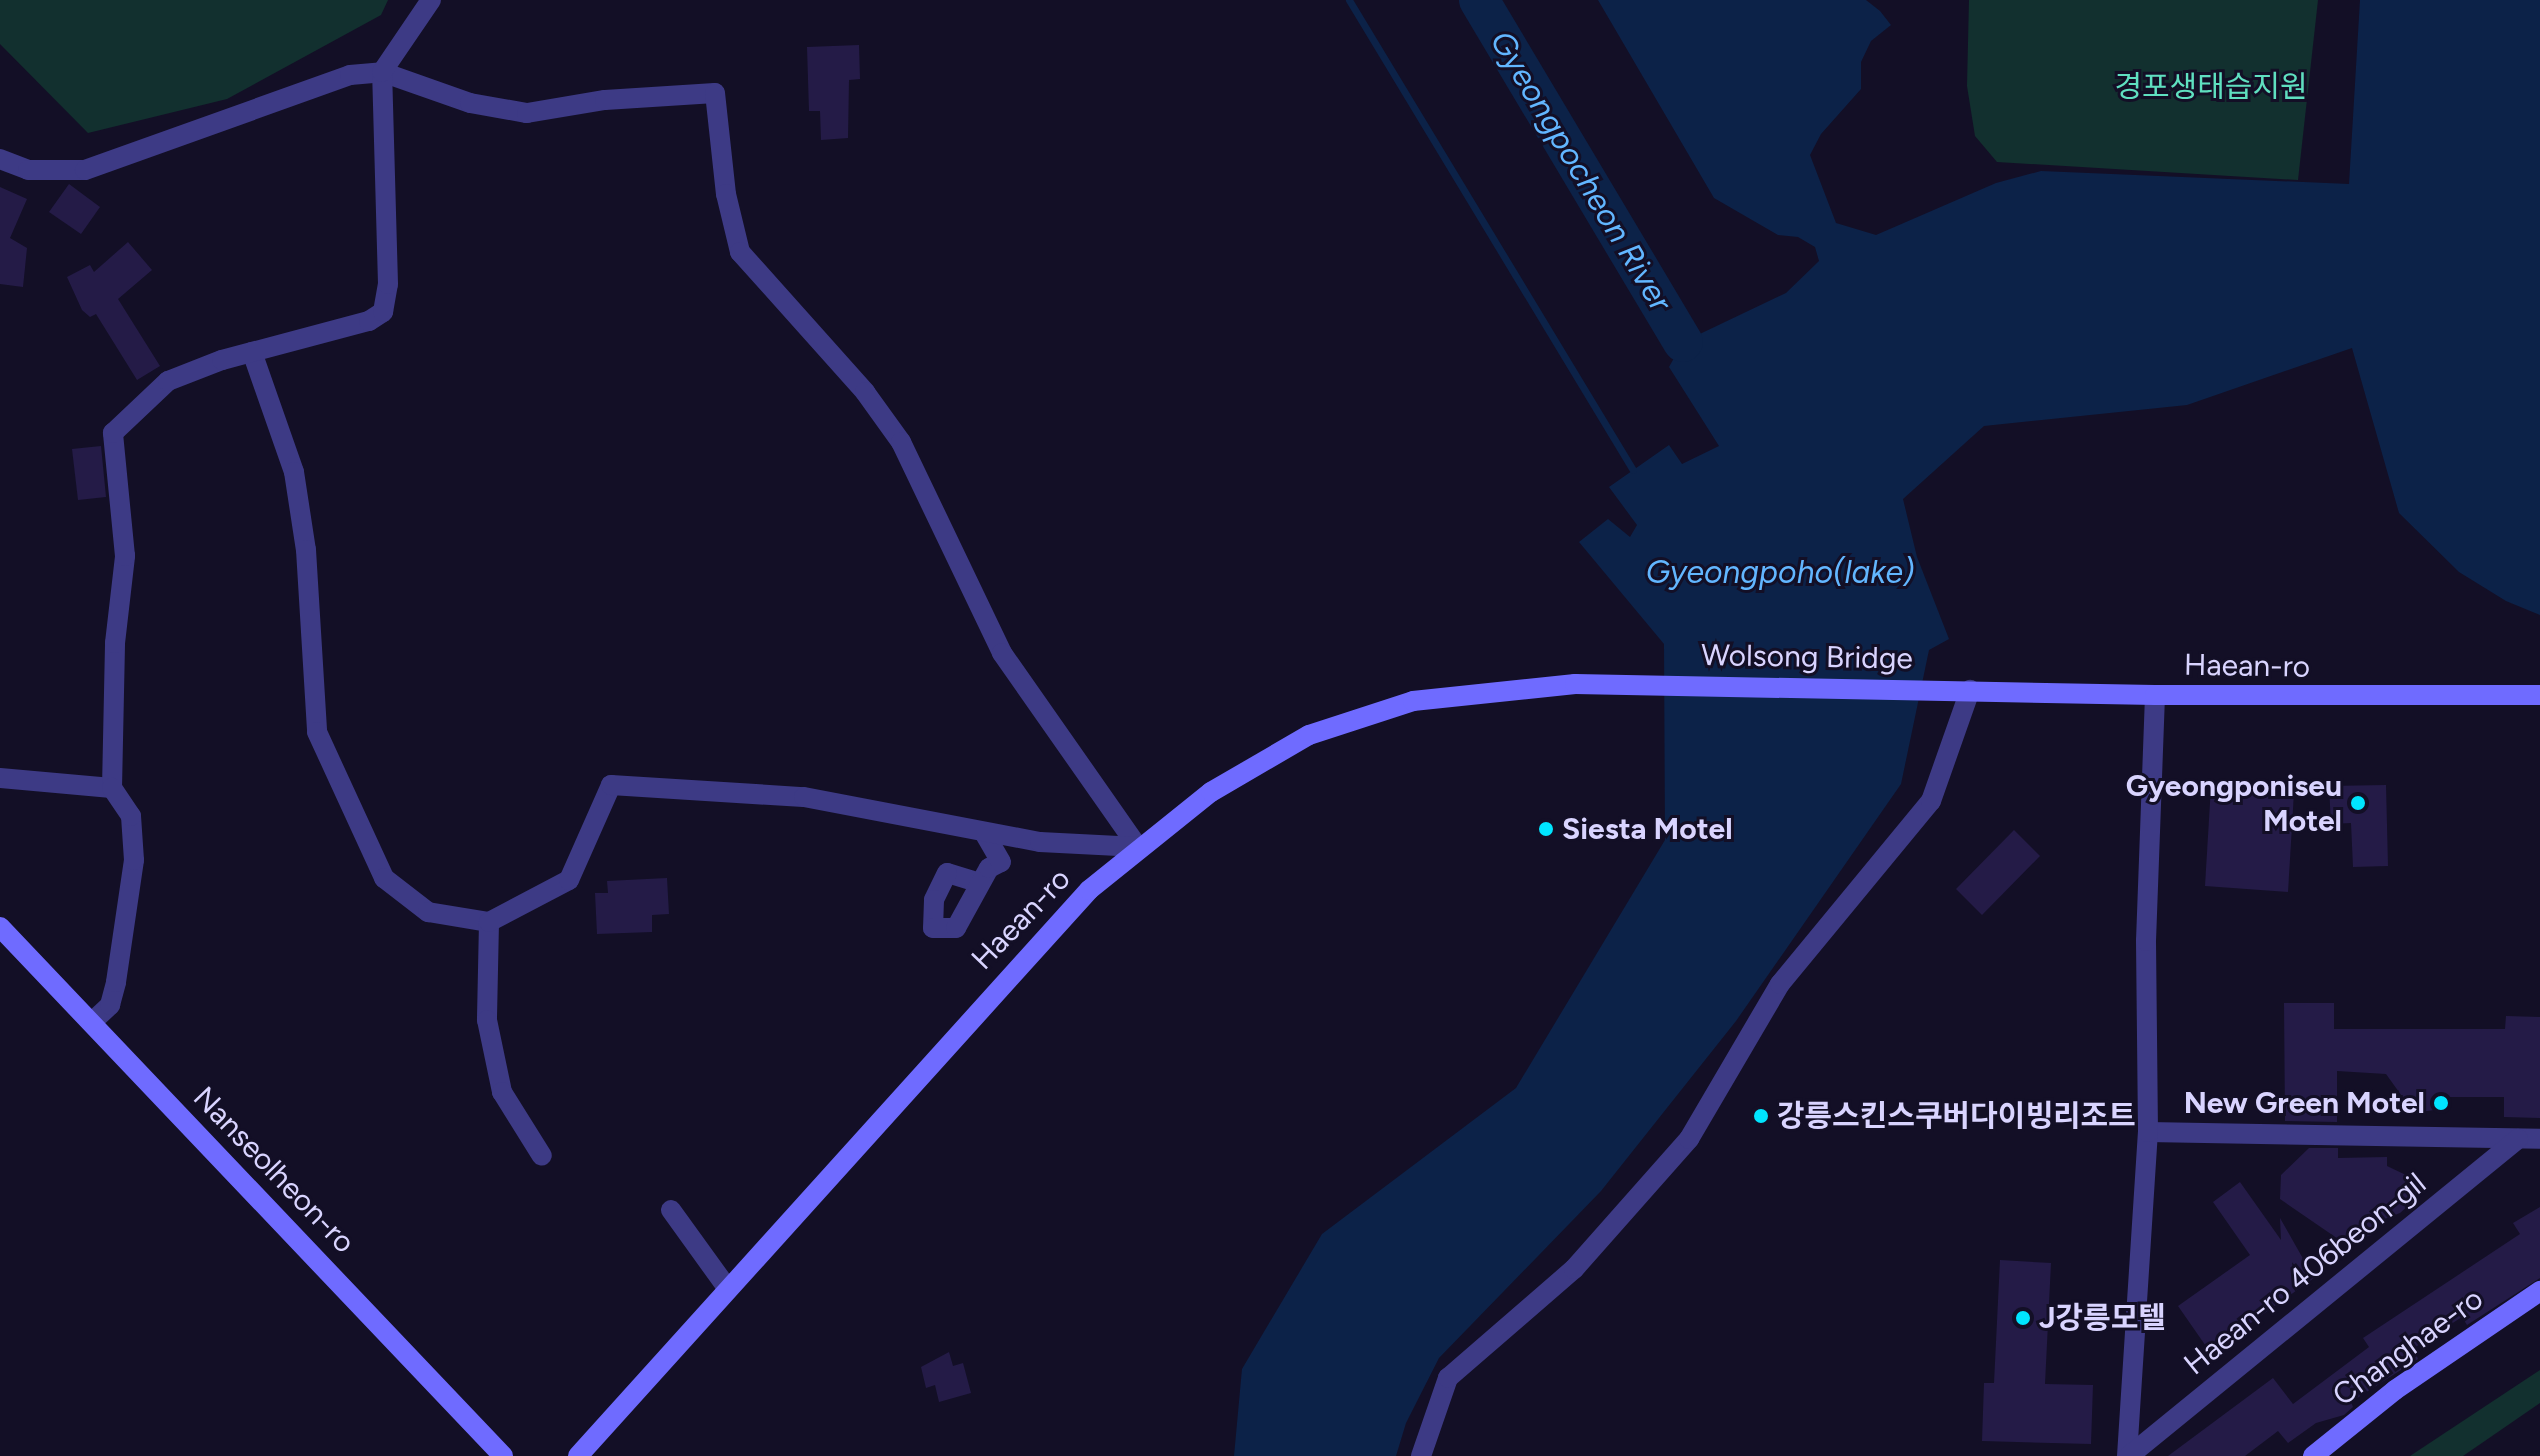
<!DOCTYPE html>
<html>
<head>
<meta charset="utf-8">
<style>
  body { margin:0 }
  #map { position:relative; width:2540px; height:1456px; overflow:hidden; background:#130f26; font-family:Figtree,"Noto Sans KR",sans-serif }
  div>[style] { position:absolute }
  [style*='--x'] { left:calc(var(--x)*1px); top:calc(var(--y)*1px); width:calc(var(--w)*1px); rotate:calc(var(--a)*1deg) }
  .green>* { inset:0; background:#12302f }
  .water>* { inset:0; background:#0c2248 }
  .stream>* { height:7px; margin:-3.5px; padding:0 3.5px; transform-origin:3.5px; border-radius:3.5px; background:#0c2248 }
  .river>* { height:40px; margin:-20px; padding:0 20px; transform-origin:20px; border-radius:20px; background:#0c2248 }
  .building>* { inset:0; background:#241b47 }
  .street>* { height:20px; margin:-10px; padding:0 10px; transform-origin:10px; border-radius:10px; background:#3d3a85 }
  .secondary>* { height:20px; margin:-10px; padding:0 10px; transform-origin:10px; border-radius:10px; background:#6f6bff }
  .dots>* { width:22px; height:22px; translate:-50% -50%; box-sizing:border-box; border:4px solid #130f26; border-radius:50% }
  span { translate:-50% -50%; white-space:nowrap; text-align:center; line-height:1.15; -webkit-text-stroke:6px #130f26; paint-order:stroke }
  .park-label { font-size:30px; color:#5fe0c0 }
  .street-label { font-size:30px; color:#d9d4ff }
  .poi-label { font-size:30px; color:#d9d4ff; font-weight:700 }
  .right { translate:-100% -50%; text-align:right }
  .left { translate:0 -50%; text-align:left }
  .water-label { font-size:32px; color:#62b6ff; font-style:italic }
</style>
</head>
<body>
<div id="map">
  <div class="green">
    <div style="clip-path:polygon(0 0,388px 0,381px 15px,227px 99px,88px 133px,0 44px)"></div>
    <div style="clip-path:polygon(1969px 0,2318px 0,2298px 180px,1997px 162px,1975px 136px,1967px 86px)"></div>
    <div style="clip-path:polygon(2540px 1370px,2540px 1403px,2463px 1456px,2410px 1456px)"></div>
  </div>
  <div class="water">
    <div style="clip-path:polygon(1598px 0,1866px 0,1880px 11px,1891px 25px,1871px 41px,1861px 62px,1861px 89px,1821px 134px,1810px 155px,1836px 223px,1876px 235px,1996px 183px,2041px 171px,2349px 184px,2360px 0,2540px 0,2540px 615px,2506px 601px,2459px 572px,2399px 513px,2352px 348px,2187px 405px,1984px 426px,1903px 499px,1917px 557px,1949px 639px,1929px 650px,1901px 784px,1736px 1021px,1601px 1191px,1439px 1358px,1406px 1423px,1396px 1456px,1234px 1456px,1242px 1369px,1322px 1234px,1516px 1088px,1665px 840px,1664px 644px,1579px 542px,1608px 519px,1630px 537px,1637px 525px,1609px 487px,1669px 445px,1682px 464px,1719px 446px,1669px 367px,1683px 342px,1786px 293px,1819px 261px,1815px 247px,1798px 237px,1778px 235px,1714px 198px)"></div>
  </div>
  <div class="stream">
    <div style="--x:1349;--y:0;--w:549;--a:58.86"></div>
  </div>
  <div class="river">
    <div style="--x:1479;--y:0;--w:398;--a:59.2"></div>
  </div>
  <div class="building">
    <div style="clip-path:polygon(859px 45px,860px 79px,849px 80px,848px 138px,821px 140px,820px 111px,809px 111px,807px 47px)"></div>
    <div style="clip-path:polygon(69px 184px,100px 207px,81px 234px,49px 212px)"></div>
    <div style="clip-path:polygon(0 187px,27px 199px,10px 238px,27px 248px,23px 287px,0 284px)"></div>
    <div style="clip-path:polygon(128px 242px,152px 270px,118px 299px,160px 366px,137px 380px,96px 314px,90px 317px,82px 310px,67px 277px,90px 265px,94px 272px)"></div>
    <div style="clip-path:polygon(101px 446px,106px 497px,78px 500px,72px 449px)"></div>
    <div style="clip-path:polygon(2386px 785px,2388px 866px,2353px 867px,2351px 823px,2331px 824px,2329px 786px)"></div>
    <div style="clip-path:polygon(2211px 786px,2294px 792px,2288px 892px,2205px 886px)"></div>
    <div style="clip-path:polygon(2014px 830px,2040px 856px,1982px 915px,1956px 889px)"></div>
    <div style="clip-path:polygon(667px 878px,669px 914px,652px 915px,652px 932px,597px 934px,595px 893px,608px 893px,607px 881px)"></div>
    <div style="clip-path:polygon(2284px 1003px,2334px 1003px,2334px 1029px,2505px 1029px,2506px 1016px,2540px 1017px,2540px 1118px,2504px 1117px,2504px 1097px,2438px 1097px,2434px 1110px,2414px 1113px,2386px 1074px,2337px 1071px,2337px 1122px,2285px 1121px)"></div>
    <div style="clip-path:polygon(2309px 1148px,2338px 1148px,2338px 1158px,2387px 1157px,2387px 1166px,2408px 1176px,2421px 1194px,2400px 1213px,2382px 1220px,2372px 1235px,2344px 1243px,2280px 1199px,2281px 1175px)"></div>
    <div style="clip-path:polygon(2240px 1182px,2281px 1240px,2280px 1218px,2314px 1278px,2210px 1352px,2178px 1306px,2250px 1255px,2213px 1202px)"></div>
    <div style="clip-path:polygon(2540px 1207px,2540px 1278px,2467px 1325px,2462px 1317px,2414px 1348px,2418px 1359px,2351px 1402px,2353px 1407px,2344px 1415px,2316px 1423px,2288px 1443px,2278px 1431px,2245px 1456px,2168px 1456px,2273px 1378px,2293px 1404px,2369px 1347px,2363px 1338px,2520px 1234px,2513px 1223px)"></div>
    <div style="clip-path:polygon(2000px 1260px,2051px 1263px,2045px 1384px,2093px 1385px,2091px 1444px,1982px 1441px,1984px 1383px,1994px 1383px)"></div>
    <div style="clip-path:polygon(949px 1352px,953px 1366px,963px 1363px,971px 1393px,939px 1402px,935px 1385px,926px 1388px,921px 1367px)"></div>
  </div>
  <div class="street">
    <div style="--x:0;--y:159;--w:30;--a:21"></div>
    <div style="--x:28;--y:170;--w:57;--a:0"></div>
    <div style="--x:85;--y:170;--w:282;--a:-19.7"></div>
    <div style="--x:350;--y:75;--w:32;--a:-5"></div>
    <div style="--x:382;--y:72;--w:93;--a:19.4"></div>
    <div style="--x:470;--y:103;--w:58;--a:10"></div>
    <div style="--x:527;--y:113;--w:79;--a:-9.5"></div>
    <div style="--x:605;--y:100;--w:110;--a:-3.6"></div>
    <div style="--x:715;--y:93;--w:102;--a:83.8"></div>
    <div style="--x:726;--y:194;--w:60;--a:76.4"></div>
    <div style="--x:740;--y:252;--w:188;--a:48.2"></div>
    <div style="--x:865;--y:392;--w:62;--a:54.2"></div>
    <div style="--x:901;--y:442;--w:234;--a:64.4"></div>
    <div style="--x:1002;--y:653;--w:237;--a:55"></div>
    <div style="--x:252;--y:352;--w:127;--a:70.7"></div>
    <div style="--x:294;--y:472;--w:79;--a:81.3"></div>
    <div style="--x:306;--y:550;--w:182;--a:86.5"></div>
    <div style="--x:317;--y:732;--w:161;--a:65.3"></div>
    <div style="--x:384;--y:878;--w:56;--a:37.7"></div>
    <div style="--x:428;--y:912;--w:62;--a:9.3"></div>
    <div style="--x:489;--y:922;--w:98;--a:91.2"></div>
    <div style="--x:487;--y:1020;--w:74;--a:78.2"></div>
    <div style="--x:502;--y:1092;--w:75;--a:58"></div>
    <div style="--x:0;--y:778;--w:112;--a:5.1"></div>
    <div style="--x:112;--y:788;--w:145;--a:-88.8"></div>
    <div style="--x:115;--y:643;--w:88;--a:-83.4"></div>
    <div style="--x:125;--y:556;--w:124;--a:-95.6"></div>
    <div style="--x:113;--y:433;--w:76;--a:-43.4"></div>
    <div style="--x:168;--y:381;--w:58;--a:-21.3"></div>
    <div style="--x:222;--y:360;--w:152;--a:-14.9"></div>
    <div style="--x:369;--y:321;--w:17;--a:-33"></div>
    <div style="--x:383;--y:312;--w:28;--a:-80"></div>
    <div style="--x:388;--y:284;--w:212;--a:-91.6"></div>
    <div style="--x:382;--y:72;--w:87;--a:-55.8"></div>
    <div style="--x:980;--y:883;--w:34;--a:-163"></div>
    <div style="--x:947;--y:873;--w:30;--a:116"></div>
    <div style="--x:934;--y:900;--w:28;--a:92"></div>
    <div style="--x:933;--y:928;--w:23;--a:0"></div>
    <div style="--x:956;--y:928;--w:68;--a:-61.2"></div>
    <div style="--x:989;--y:868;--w:13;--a:-27"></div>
    <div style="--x:1001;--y:862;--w:32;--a:-120"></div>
    <div style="--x:489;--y:922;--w:90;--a:-27.7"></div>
    <div style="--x:569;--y:880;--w:104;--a:-66.1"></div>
    <div style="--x:611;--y:785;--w:193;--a:3.6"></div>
    <div style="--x:804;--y:797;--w:240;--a:10.8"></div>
    <div style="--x:1040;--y:842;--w:98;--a:2.9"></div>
    <div style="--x:92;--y:1022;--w:25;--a:-43"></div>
    <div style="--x:110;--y:1005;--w:24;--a:-75"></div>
    <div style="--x:116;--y:982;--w:123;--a:-81.6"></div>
    <div style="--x:134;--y:860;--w:44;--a:-93.9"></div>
    <div style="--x:131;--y:816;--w:34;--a:-124"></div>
    <div style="--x:2148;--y:1132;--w:392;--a:1"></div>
    <div style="--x:671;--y:1210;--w:97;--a:54.2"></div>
    <div style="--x:1421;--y:1456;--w:83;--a:-70.9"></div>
    <div style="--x:1448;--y:1378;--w:167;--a:-40.9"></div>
    <div style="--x:1574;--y:1269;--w:174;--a:-48.5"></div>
    <div style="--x:1689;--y:1139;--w:180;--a:-59.6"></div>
    <div style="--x:1780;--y:984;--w:237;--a:-50.5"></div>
    <div style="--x:1931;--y:801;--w:118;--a:-70.6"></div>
    <div style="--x:2127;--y:1456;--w:325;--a:-86.3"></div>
    <div style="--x:2148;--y:1132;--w:191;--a:-90.6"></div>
    <div style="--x:2146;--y:941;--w:246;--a:-87.9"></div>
    <div style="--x:2129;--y:1456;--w:502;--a:-39.18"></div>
  </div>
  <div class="secondary">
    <div style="--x:0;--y:927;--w:730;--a:46.44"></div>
    <div style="--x:578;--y:1456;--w:763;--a:-47.92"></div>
    <div style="--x:1089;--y:890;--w:156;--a:-38.8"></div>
    <div style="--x:1211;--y:792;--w:113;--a:-30.2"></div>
    <div style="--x:1309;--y:735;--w:109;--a:-18.1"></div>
    <div style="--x:1413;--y:701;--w:163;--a:-6"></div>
    <div style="--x:1575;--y:684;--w:580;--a:1.09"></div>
    <div style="--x:2155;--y:695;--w:385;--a:0"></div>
    <div style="--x:2313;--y:1456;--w:105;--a:-38.8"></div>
    <div style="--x:2395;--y:1390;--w:176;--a:-34.3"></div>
  </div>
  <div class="dots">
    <div style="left:2358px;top:803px;background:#00e5ff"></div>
    <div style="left:1546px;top:829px;background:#00e5ff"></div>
    <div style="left:2441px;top:1103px;background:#00e5ff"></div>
    <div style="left:1761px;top:1116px;background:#00e5ff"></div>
    <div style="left:2023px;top:1318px;background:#00e5ff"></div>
  </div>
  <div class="park-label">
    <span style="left:2211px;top:87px">경포생태습지원</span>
  </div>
  <div class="street-label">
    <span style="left:1807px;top:657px;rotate:1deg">Wolsong Bridge</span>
    <span style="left:2247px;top:666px;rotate:1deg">Haean-ro</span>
    <span style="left:1021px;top:919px;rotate:-46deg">Haean-ro</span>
    <span style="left:274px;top:1170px;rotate:46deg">Nanseolheon-ro</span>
    <span style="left:2305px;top:1274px;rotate:-39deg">Haean-ro 406beon-gil</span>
    <span style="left:2408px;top:1347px;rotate:-36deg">Changhae-ro</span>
  </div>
  <div class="poi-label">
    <span class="right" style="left:2342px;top:803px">Gyeongponiseu<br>Motel</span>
    <span class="left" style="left:1562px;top:829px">Siesta Motel</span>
    <span class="right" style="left:2425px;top:1103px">New Green Motel</span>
    <span class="left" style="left:1777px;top:1116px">강릉스킨스쿠버다이빙리조트</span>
    <span class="left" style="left:2039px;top:1318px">J강릉모텔</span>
  </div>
  <div class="water-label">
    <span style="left:1581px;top:171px;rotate:59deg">Gyeongpocheon River</span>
    <span style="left:1780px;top:572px">Gyeongpoho(lake)</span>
  </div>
</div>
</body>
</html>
